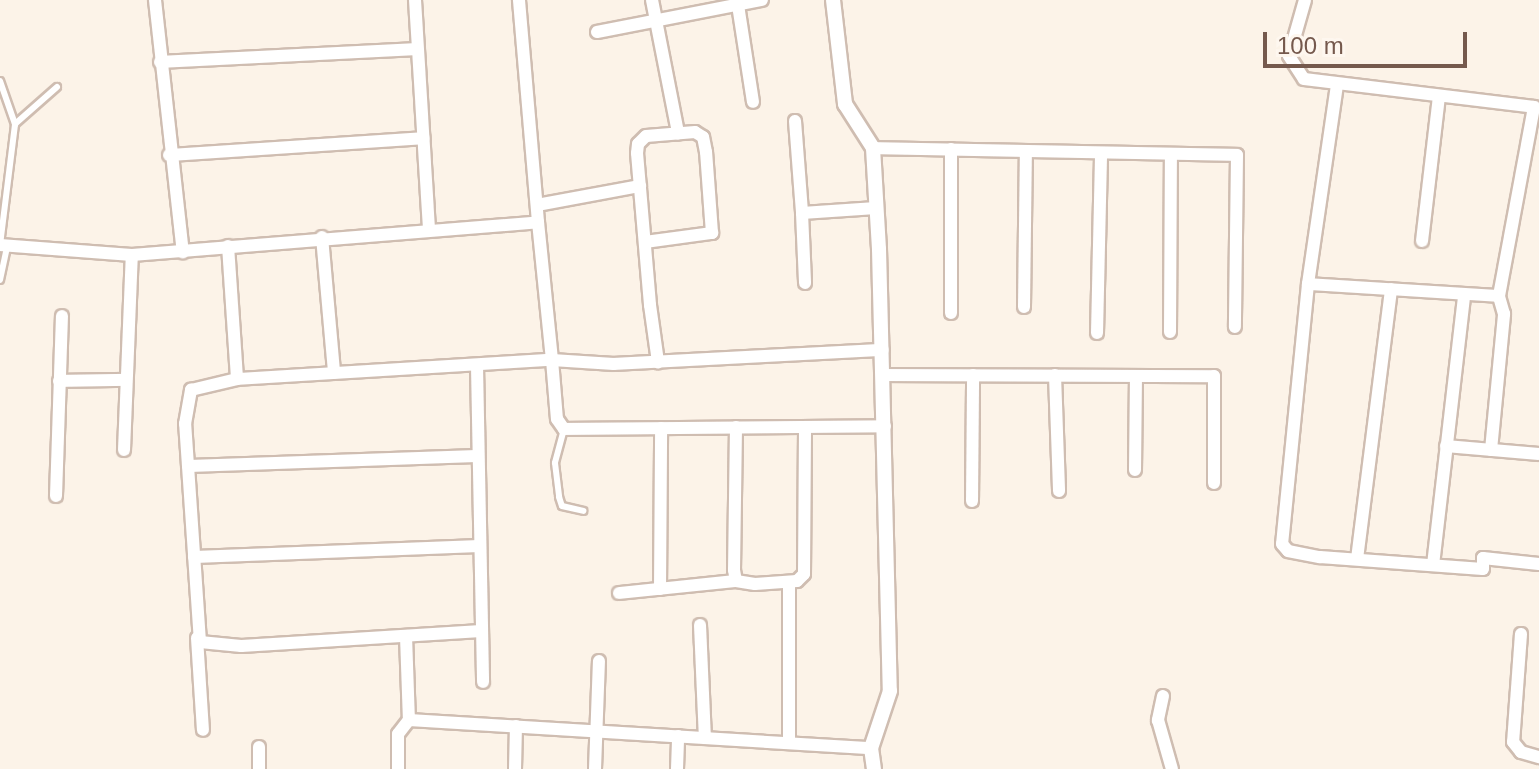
<!DOCTYPE html>
<html>
<head>
<meta charset="utf-8">
<style>
  body { margin:0 }
  #map { position:relative; width:1539px; height:769px; overflow:hidden; background:#fcf3e8; font-family:Helvetica,sans-serif }
  div>[style] { position:absolute }
  [style*='--x'] { left:calc(var(--x)*1px); top:calc(var(--y)*1px); width:calc(var(--w)*1px); rotate:calc(var(--a)*1deg) }
  .roads { filter:drop-shadow(2px 0 #cfbdb1) drop-shadow(-2px 0 #cfbdb1) drop-shadow(0 2px #cfbdb1) drop-shadow(0 -2px #cfbdb1) }
  .service>* { height:6px; margin:-3px; padding:0 3px; transform-origin:3px; border-radius:3px; background:#fff }
  .minor>* { height:12px; margin:-6px; padding:0 6px; transform-origin:6px; border-radius:6px; background:#fff }
  .tertiary>* { height:14px; margin:-7px; padding:0 7px; transform-origin:7px; border-radius:7px; background:#fff }
  span { translate:-50% -50%; white-space:nowrap; text-align:center; line-height:1.15; -webkit-text-stroke:7px #fef7ef; paint-order:stroke }
  .scale { position:absolute; left:1263px; top:32px; width:204px; height:36px; box-sizing:border-box; border:4px solid #75594d; border-top:0; padding-left:10px; font-size:24px; line-height:28px; white-space:nowrap; color:#75594d; -webkit-text-stroke:6px #fef7ef; paint-order:stroke }
</style>
</head>
<body>
<div id="map">
  <div class="roads">
    <div class="service">
      <div style="--x:0;--y:81;--w:46;--a:70.8"></div>
      <div style="--x:15;--y:124;--w:56;--a:-41.4"></div>
      <div style="--x:0;--y:245;--w:122;--a:-82.9"></div>
      <div style="--x:0;--y:280;--w:35;--a:-78"></div>
      <div style="--x:564;--y:429;--w:35;--a:105"></div>
      <div style="--x:555;--y:463;--w:34;--a:83"></div>
      <div style="--x:559;--y:497;--w:9;--a:72"></div>
      <div style="--x:562;--y:506;--w:22;--a:13"></div>
    </div>
    <div class="minor">
      <div style="--x:155;--y:0;--w:254;--a:83.7"></div>
      <div style="--x:415;--y:0;--w:229;--a:86.5"></div>
      <div style="--x:652;--y:0;--w:136;--a:78.9"></div>
      <div style="--x:1305;--y:0;--w:58;--a:105.9"></div>
      <div style="--x:1289;--y:56;--w:27;--a:57"></div>
      <div style="--x:1304;--y:79;--w:232;--a:6.9"></div>
      <div style="--x:1534;--y:107;--w:192;--a:100.5"></div>
      <div style="--x:1499;--y:296;--w:191;--a:-176.4"></div>
      <div style="--x:738;--y:5;--w:98;--a:81.2"></div>
      <div style="--x:597;--y:32;--w:168;--a:-11"></div>
      <div style="--x:160;--y:62;--w:257;--a:-2.9"></div>
      <div style="--x:1337;--y:85;--w:201;--a:98.3"></div>
      <div style="--x:1308;--y:284;--w:261;--a:95.7"></div>
      <div style="--x:1282;--y:544;--w:9;--a:49"></div>
      <div style="--x:1288;--y:551;--w:33;--a:11"></div>
      <div style="--x:1320;--y:557;--w:163;--a:4.2"></div>
      <div style="--x:1483;--y:569;--w:11;--a:-90"></div>
      <div style="--x:1483;--y:558;--w:56;--a:6.1"></div>
      <div style="--x:795;--y:121;--w:92;--a:85.6"></div>
      <div style="--x:802;--y:213;--w:74;--a:-3.9"></div>
      <div style="--x:873;--y:148;--w:364;--a:1.1"></div>
      <div style="--x:1237;--y:155;--w:172;--a:90.7"></div>
      <div style="--x:951;--y:149;--w:164;--a:90"></div>
      <div style="--x:169;--y:155;--w:255;--a:-3.8"></div>
      <div style="--x:537;--y:205;--w:105;--a:-10.5"></div>
      <div style="--x:802;--y:213;--w:70;--a:87.5"></div>
      <div style="--x:538;--y:222;--w:139;--a:84.2"></div>
      <div style="--x:552;--y:360;--w:62;--a:3.7"></div>
      <div style="--x:614;--y:364;--w:269;--a:-3"></div>
      <div style="--x:322;--y:237;--w:136;--a:84.9"></div>
      <div style="--x:1422;--y:241;--w:146;--a:-83.3"></div>
      <div style="--x:645;--y:242;--w:68;--a:-7.7"></div>
      <div style="--x:712;--y:233;--w:81;--a:-94.2"></div>
      <div style="--x:706;--y:152;--w:15;--a:-101"></div>
      <div style="--x:703;--y:137;--w:9;--a:-148"></div>
      <div style="--x:695;--y:132;--w:49;--a:175.3"></div>
      <div style="--x:646;--y:136;--w:11;--a:135"></div>
      <div style="--x:638;--y:144;--w:9;--a:96"></div>
      <div style="--x:637;--y:153;--w:153;--a:85.1"></div>
      <div style="--x:650;--y:305;--w:58;--a:82"></div>
      <div style="--x:0;--y:245;--w:132;--a:4.3"></div>
      <div style="--x:132;--y:255;--w:407;--a:-4.6"></div>
      <div style="--x:538;--y:222;--w:223;--a:-94.9"></div>
      <div style="--x:228;--y:246;--w:133;--a:86.1"></div>
      <div style="--x:1024;--y:307;--w:156;--a:-89.3"></div>
      <div style="--x:1170;--y:332;--w:178;--a:-89.7"></div>
      <div style="--x:1097;--y:333;--w:180;--a:-88.7"></div>
      <div style="--x:477;--y:366;--w:316;--a:88.9"></div>
      <div style="--x:883;--y:375;--w:331;--a:0.2"></div>
      <div style="--x:1214;--y:376;--w:107;--a:90"></div>
      <div style="--x:1055;--y:375;--w:116;--a:88"></div>
      <div style="--x:59;--y:381;--w:66;--a:-0.9"></div>
      <div style="--x:736;--y:427;--w:143;--a:90.8"></div>
      <div style="--x:734;--y:570;--w:11;--a:80"></div>
      <div style="--x:736;--y:581;--w:19;--a:9"></div>
      <div style="--x:755;--y:584;--w:42;--a:-4.1"></div>
      <div style="--x:797;--y:581;--w:10;--a:-45"></div>
      <div style="--x:804;--y:574;--w:147;--a:-89.6"></div>
      <div style="--x:1446;--y:446;--w:93;--a:4.9"></div>
      <div style="--x:124;--y:450;--w:195;--a:-87.7"></div>
      <div style="--x:1491;--y:450;--w:137;--a:-84.5"></div>
      <div style="--x:1504;--y:314;--w:19;--a:-106"></div>
      <div style="--x:188;--y:466;--w:290;--a:-2"></div>
      <div style="--x:1135;--y:470;--w:94;--a:-89.4"></div>
      <div style="--x:56;--y:496;--w:180;--a:-88.1"></div>
      <div style="--x:972;--y:501;--w:126;--a:-89.5"></div>
      <div style="--x:194;--y:557;--w:286;--a:-2.2"></div>
      <div style="--x:1357;--y:559;--w:272;--a:-82.8"></div>
      <div style="--x:1433;--y:565;--w:271;--a:-83.4"></div>
      <div style="--x:789;--y:582;--w:161;--a:90"></div>
      <div style="--x:660;--y:589;--w:161;--a:-89.6"></div>
      <div style="--x:619;--y:593;--w:118;--a:-5.9"></div>
      <div style="--x:700;--y:625;--w:113;--a:87.5"></div>
      <div style="--x:481;--y:631;--w:240;--a:176.4"></div>
      <div style="--x:241;--y:646;--w:41;--a:-174.4"></div>
      <div style="--x:200;--y:642;--w:219;--a:-93.9"></div>
      <div style="--x:185;--y:424;--w:35;--a:-80"></div>
      <div style="--x:191;--y:390;--w:47;--a:-13.4"></div>
      <div style="--x:237;--y:379;--w:316;--a:-3.5"></div>
      <div style="--x:552;--y:360;--w:59;--a:85.2"></div>
      <div style="--x:557;--y:419;--w:12;--a:55"></div>
      <div style="--x:564;--y:429;--w:321;--a:-0.5"></div>
      <div style="--x:1521;--y:634;--w:108;--a:94.2"></div>
      <div style="--x:1513;--y:742;--w:13;--a:51"></div>
      <div style="--x:1521;--y:752;--w:19;--a:16"></div>
      <div style="--x:406;--y:636;--w:84;--a:88"></div>
      <div style="--x:197;--y:638;--w:92;--a:86.3"></div>
      <div style="--x:1163;--y:696;--w:25;--a:102"></div>
      <div style="--x:1158;--y:720;--w:51;--a:74.1"></div>
      <div style="--x:259;--y:769;--w:22;--a:-90"></div>
      <div style="--x:398;--y:769;--w:35;--a:-90"></div>
      <div style="--x:398;--y:734;--w:18;--a:-52"></div>
      <div style="--x:409;--y:720;--w:463;--a:3.5"></div>
      <div style="--x:515;--y:769;--w:43;--a:-88.7"></div>
      <div style="--x:595;--y:769;--w:108;--a:-87.9"></div>
      <div style="--x:677;--y:769;--w:33;--a:-88"></div>
    </div>
    <div class="tertiary">
      <div style="--x:833;--y:0;--w:105;--a:83.4"></div>
      <div style="--x:845;--y:104;--w:52;--a:57.5"></div>
      <div style="--x:873;--y:148;--w:101;--a:86.6"></div>
      <div style="--x:879;--y:249;--w:442;--a:88.6"></div>
      <div style="--x:890;--y:691;--w:60;--a:108.4"></div>
      <div style="--x:871;--y:748;--w:21;--a:82"></div>
    </div>
  </div>
  <div class="scale">100 m</div>
</div>
</body>
</html>
